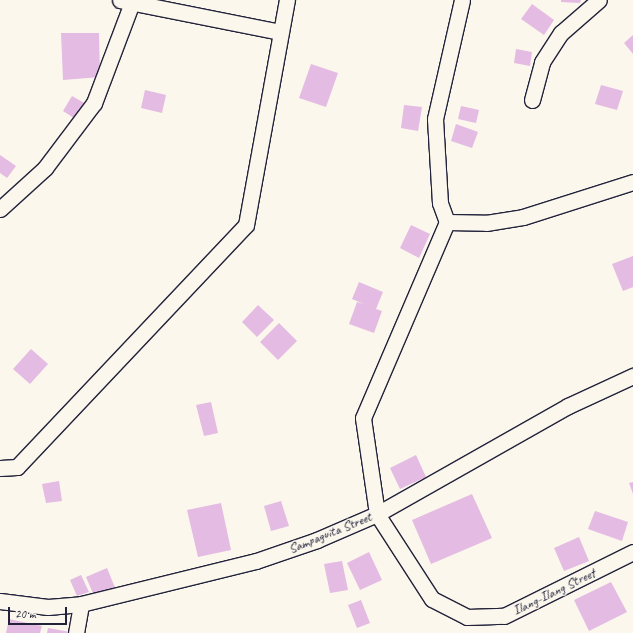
<!DOCTYPE html>
<html>
<head>
<meta charset="utf-8">
<style>
  body { margin:0 }
  #map { position:relative; width:633px; height:633px; overflow:hidden; background:#fbf7ec; font-family:Caveat,sans-serif }
  div>[style] { position:absolute }
  [style*='--x'] { left:calc(var(--x)*1px); top:calc(var(--y)*1px); width:calc(var(--w)*1px); rotate:calc(var(--a)*1deg) }
  .building>* { inset:0; background:#e4bbe2 }
  .roads { filter:drop-shadow(1px 0 #22223b) drop-shadow(-1px 0 #22223b) drop-shadow(0 1px #22223b) drop-shadow(0 -1px #22223b) }
  .street>* { height:15px; margin:-7.5px; padding:0 7.5px; transform-origin:7.5px; border-radius:7.5px; background:#fbf7ec }
  span { translate:-50% -50%; white-space:nowrap; text-align:center; line-height:1.15; -webkit-text-stroke:3px #fbf7ec; paint-order:stroke }
  .street-label { font-size:14px; color:#22223b }
  .scale { position:absolute; left:8px; top:607px; width:59px; height:18px; box-sizing:border-box; border:2px solid #22223b; border-top:0; padding-left:5px; font-size:12px; line-height:14px; white-space:nowrap; color:#22223b; -webkit-text-stroke:3px #fbf7ec; paint-order:stroke }
</style>
</head>
<body>
<div id="map">
  <div class="building">
    <div style="clip-path:polygon(561px 0,581px 0,580px 3px,561px 2px)"></div>
    <div style="clip-path:polygon(532px 4px,554px 20px,544px 35px,521px 19px)"></div>
    <div style="clip-path:polygon(61px 33px,99px 33px,100px 77px,63px 80px)"></div>
    <div style="clip-path:polygon(633px 35px,633px 54px,624px 43px)"></div>
    <div style="clip-path:polygon(516px 49px,532px 52px,530px 66px,514px 63px)"></div>
    <div style="clip-path:polygon(311px 64px,338px 73px,326px 107px,299px 98px)"></div>
    <div style="clip-path:polygon(601px 85px,623px 91px,617px 110px,595px 104px)"></div>
    <div style="clip-path:polygon(145px 90px,166px 95px,162px 113px,141px 108px)"></div>
    <div style="clip-path:polygon(72px 96px,86px 104px,77px 120px,63px 111px)"></div>
    <div style="clip-path:polygon(404px 105px,422px 107px,418px 131px,401px 128px)"></div>
    <div style="clip-path:polygon(461px 106px,479px 110px,476px 123px,458px 119px)"></div>
    <div style="clip-path:polygon(456px 124px,478px 132px,472px 148px,451px 141px)"></div>
    <div style="clip-path:polygon(0 155px,16px 166px,7px 178px,0 173px)"></div>
    <div style="clip-path:polygon(411px 225px,430px 234px,419px 258px,400px 248px)"></div>
    <div style="clip-path:polygon(633px 256px,633px 287px,623px 291px,612px 264px)"></div>
    <div style="clip-path:polygon(359px 282px,383px 292px,376px 309px,382px 311px,374px 333px,349px 324px,357px 302px,364px 304px,352px 299px)"></div>
    <div style="clip-path:polygon(258px 305px,274px 320px,257px 337px,242px 322px)"></div>
    <div style="clip-path:polygon(279px 323px,297px 341px,278px 360px,260px 342px)"></div>
    <div style="clip-path:polygon(31px 349px,48px 364px,30px 384px,13px 369px)"></div>
    <div style="clip-path:polygon(211px 402px,218px 433px,204px 436px,196px 405px)"></div>
    <div style="clip-path:polygon(416px 455px,426px 477px,400px 489px,390px 468px)"></div>
    <div style="clip-path:polygon(59px 481px,62px 501px,46px 503px,42px 484px)"></div>
    <div style="clip-path:polygon(633px 482px,633px 494px,629px 483px)"></div>
    <div style="clip-path:polygon(472px 494px,492px 538px,431px 564px,412px 520px)"></div>
    <div style="clip-path:polygon(281px 501px,289px 526px,271px 531px,264px 506px)"></div>
    <div style="clip-path:polygon(221px 503px,231px 550px,198px 557px,187px 510px)"></div>
    <div style="clip-path:polygon(595px 511px,628px 522px,622px 541px,588px 529px)"></div>
    <div style="clip-path:polygon(579px 537px,589px 561px,564px 571px,554px 548px)"></div>
    <div style="clip-path:polygon(369px 552px,382px 580px,360px 590px,347px 563px)"></div>
    <div style="clip-path:polygon(342px 561px,348px 590px,330px 593px,324px 564px)"></div>
    <div style="clip-path:polygon(107px 568px,116px 590px,95px 598px,86px 577px)"></div>
    <div style="clip-path:polygon(81px 575px,89px 592px,77px 596px,70px 580px)"></div>
    <div style="clip-path:polygon(611px 582px,627px 612px,589px 631px,574px 600px)"></div>
    <div style="clip-path:polygon(361px 600px,370px 623px,357px 628px,348px 605px)"></div>
    <div style="clip-path:polygon(9px 619px,42px 626px,40px 633px,6px 633px)"></div>
    <div style="clip-path:polygon(48px 628px,70px 632px,69px 633px,47px 633px)"></div>
  </div>
  <div class="roads">
    <div class="street">
      <div style="--x:120;--y:0;--w:163;--a:11.3"></div>
      <div style="--x:462;--y:0;--w:122;--a:102.8"></div>
      <div style="--x:435;--y:119;--w:84;--a:86.6"></div>
      <div style="--x:440;--y:203;--w:20;--a:70"></div>
      <div style="--x:447;--y:222;--w:213;--a:113.2"></div>
      <div style="--x:363;--y:418;--w:97;--a:81.7"></div>
      <div style="--x:377;--y:514;--w:101;--a:57.1"></div>
      <div style="--x:432;--y:599;--w:39;--a:27"></div>
      <div style="--x:467;--y:617;--w:37;--a:-2"></div>
      <div style="--x:504;--y:616;--w:144;--a:-26.4"></div>
      <div style="--x:532;--y:100;--w:39;--a:-75"></div>
      <div style="--x:542;--y:62;--w:35;--a:-57"></div>
      <div style="--x:561;--y:33;--w:50;--a:-41"></div>
      <div style="--x:0;--y:209;--w:61;--a:-42.3"></div>
      <div style="--x:45;--y:168;--w:81;--a:-53"></div>
      <div style="--x:94;--y:103;--w:110;--a:-69.3"></div>
      <div style="--x:447;--y:222;--w:39;--a:1"></div>
      <div style="--x:486;--y:223;--w:37;--a:-9"></div>
      <div style="--x:523;--y:217;--w:115;--a:-17.7"></div>
      <div style="--x:0;--y:468;--w:17;--a:-3"></div>
      <div style="--x:17;--y:467;--w:333;--a:-46.6"></div>
      <div style="--x:246;--y:225;--w:229;--a:-79.7"></div>
      <div style="--x:0;--y:601;--w:48;--a:7.1"></div>
      <div style="--x:48;--y:607;--w:33;--a:-5"></div>
      <div style="--x:81;--y:604;--w:180;--a:-13.8"></div>
      <div style="--x:256;--y:561;--w:65;--a:-19"></div>
      <div style="--x:317;--y:540;--w:65;--a:-23.4"></div>
      <div style="--x:377;--y:514;--w:219;--a:-29.5"></div>
      <div style="--x:568;--y:406;--w:72;--a:-24.8"></div>
      <div style="--x:76;--y:633;--w:29;--a:-80"></div>
    </div>
  </div>
  <div class="street-label">
    <span style="left:330px;top:533px;rotate:-22deg">Sampaguita Street</span>
    <span style="left:554px;top:592px;rotate:-26deg">Ilang-Ilang Street</span>
  </div>
  <div class="scale">20 m</div>
</div>
</body>
</html>
